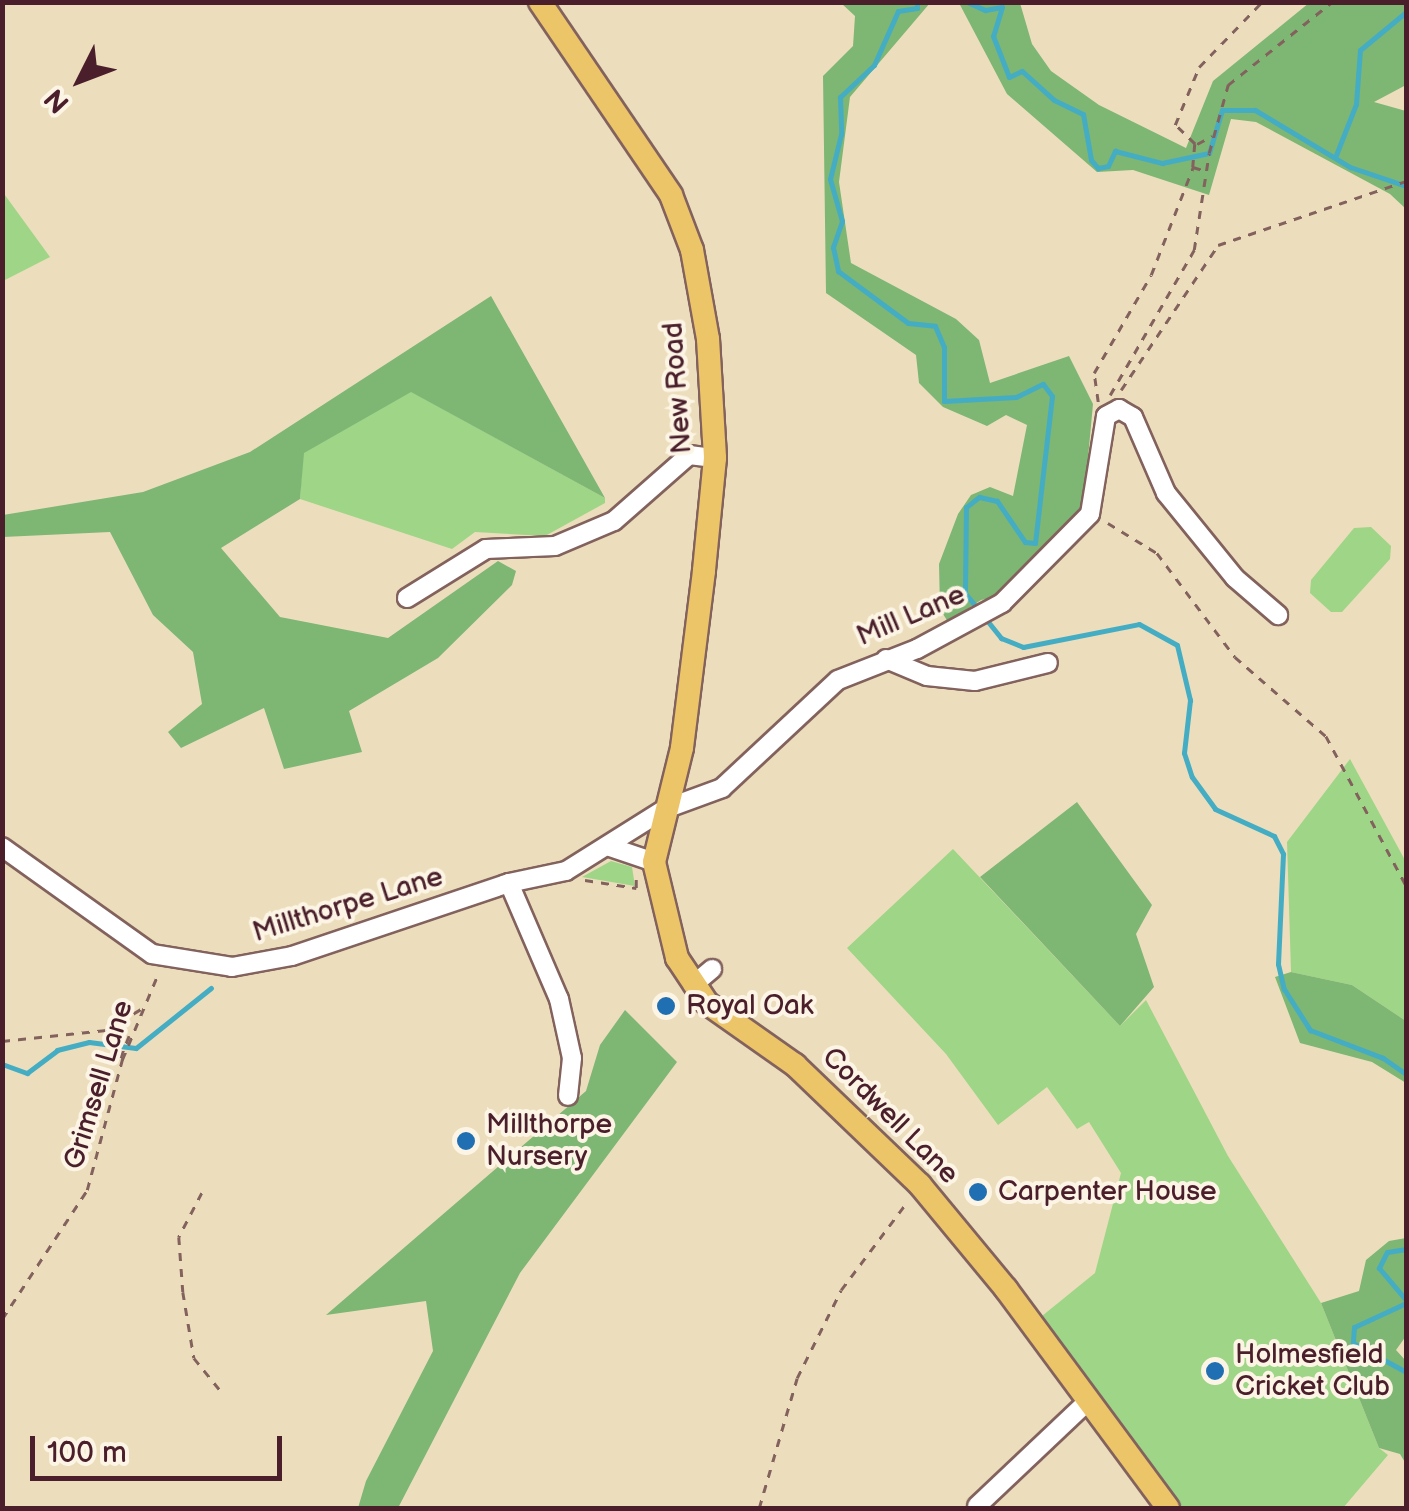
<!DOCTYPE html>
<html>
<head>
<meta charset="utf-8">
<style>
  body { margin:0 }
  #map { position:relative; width:1409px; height:1511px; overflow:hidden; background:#ecdebc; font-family:"Balsamiq Sans",sans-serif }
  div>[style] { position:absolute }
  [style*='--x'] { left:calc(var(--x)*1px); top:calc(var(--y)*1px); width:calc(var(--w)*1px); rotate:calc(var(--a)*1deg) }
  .green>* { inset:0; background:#9ed587 }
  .forest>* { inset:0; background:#7eb674 }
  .stream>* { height:5px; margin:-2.5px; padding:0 2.5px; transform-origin:2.5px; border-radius:2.5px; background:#44adc3 }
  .path>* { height:2.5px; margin-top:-1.25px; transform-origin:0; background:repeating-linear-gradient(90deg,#83625e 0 8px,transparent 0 16px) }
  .roads { filter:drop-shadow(2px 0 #83625e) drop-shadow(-2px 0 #83625e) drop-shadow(0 2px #83625e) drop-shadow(0 -2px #83625e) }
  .minor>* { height:18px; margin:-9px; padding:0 9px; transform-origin:9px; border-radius:9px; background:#fff }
  .major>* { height:22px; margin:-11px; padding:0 11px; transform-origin:11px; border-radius:11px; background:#edc569 }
  .dots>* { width:28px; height:28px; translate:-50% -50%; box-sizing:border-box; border:5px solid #fcf5e5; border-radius:50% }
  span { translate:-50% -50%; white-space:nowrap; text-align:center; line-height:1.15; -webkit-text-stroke:8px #fcf5e5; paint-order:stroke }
  .street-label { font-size:28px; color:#4a1f2b }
  .poi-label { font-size:28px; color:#4a1f2b }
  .left { translate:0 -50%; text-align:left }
  .frame { position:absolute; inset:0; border:5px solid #4a1f2b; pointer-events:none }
  .north { position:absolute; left:30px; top:30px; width:100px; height:100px; -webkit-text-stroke:8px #fcf5e5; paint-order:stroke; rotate:228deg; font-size:28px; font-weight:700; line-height:40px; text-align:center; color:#4a1f2b }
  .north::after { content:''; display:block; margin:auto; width:35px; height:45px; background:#4a1f2b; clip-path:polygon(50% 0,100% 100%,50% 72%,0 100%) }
  .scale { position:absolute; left:30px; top:1436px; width:252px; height:45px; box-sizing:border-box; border:5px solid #4a1f2b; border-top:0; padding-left:12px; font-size:30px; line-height:35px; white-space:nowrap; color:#4a1f2b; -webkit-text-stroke:8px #fcf5e5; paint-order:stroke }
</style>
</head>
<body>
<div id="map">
  <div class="green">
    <div style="clip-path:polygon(2px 191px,50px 257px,3px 281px,2px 281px)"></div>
    <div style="clip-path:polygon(410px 391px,605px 498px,605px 503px,545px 536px,475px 532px,452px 549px,300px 499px,303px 453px)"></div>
    <div style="clip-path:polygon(1371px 527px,1391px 546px,1390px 559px,1342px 612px,1331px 612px,1310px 593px,1311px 580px,1354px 528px)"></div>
    <div style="clip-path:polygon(1350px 759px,1406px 862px,1406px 1021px,1352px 985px,1291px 972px,1287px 842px)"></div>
    <div style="clip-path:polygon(953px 849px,1120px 1026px,1146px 1000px,1228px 1156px,1321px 1303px,1379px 1448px,1388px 1455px,1343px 1508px,1179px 1508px,1042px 1316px,1095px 1273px,1121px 1173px,1089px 1122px,1077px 1129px,1047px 1087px,998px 1125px,946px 1054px,847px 948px)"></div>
    <div style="clip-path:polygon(611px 861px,632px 867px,635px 886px,582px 877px)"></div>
  </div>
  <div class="forest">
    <div style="clip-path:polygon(841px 3px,930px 3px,850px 97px,839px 182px,851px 263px,956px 319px,979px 340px,990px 383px,1069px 356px,1093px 404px,1083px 512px,1001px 596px,981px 600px,948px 622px,940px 609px,939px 564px,958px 514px,971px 495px,990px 487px,1013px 496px,1027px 425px,1006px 415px,987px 426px,943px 407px,919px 383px,916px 355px,826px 293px,823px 76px,853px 46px,855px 16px)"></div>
    <div style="clip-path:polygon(959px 3px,1020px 3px,1032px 44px,1051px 71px,1099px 105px,1186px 148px,1213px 81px,1309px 3px,1406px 3px,1406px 85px,1374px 102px,1406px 111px,1406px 209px,1390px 194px,1256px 122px,1231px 119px,1209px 195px,1133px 170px,1097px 172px,1007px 94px)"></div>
    <div style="clip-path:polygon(491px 296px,605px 498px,411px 392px,304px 453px,300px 499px,221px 548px,280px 617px,388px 638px,498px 561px,516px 571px,512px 585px,438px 658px,349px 711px,362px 752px,284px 769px,264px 708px,181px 748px,168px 732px,202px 704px,193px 652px,153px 615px,110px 532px,3px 537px,3px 515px,143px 492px,250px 452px)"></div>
    <div style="clip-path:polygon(1077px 802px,1152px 905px,1136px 934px,1154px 987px,1120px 1026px,980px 877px)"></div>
    <div style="clip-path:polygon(1291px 972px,1352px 985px,1406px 1021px,1406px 1083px,1372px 1062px,1300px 1043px,1275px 977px)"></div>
    <div style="clip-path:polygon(625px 1010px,677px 1062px,520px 1273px,398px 1508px,358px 1508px,366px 1481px,433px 1351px,426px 1301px,326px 1315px,586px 1091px,600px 1045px)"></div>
    <div style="clip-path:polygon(1406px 1238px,1406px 1336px,1396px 1350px,1406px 1361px,1406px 1464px,1400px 1454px,1379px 1448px,1321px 1303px,1359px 1291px,1366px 1260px,1389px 1241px)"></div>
  </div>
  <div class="stream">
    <div style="--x:967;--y:2;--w:20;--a:24"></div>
    <div style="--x:985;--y:10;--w:17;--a:-10"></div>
    <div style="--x:1002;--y:7;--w:30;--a:107"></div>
    <div style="--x:993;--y:36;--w:44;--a:68.7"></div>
    <div style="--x:1009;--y:77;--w:14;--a:-25"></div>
    <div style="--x:1022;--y:71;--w:43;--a:42.2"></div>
    <div style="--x:1054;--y:100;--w:32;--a:26"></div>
    <div style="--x:1083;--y:114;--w:47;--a:80.1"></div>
    <div style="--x:1091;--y:160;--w:11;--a:49"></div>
    <div style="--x:1098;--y:168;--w:10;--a:-11"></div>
    <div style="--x:1108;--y:166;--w:17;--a:-65"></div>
    <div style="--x:1115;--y:151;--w:49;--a:14.3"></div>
    <div style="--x:1162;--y:163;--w:48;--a:-12"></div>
    <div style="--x:1209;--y:153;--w:45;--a:-73.2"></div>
    <div style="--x:1222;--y:110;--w:33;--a:0"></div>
    <div style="--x:1255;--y:110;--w:111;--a:31"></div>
    <div style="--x:1350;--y:167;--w:59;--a:18.7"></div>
    <div style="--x:898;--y:11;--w:59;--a:114"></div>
    <div style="--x:874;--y:65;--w:47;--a:136.7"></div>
    <div style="--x:840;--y:97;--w:37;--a:88"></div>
    <div style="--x:841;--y:134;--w:46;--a:103.7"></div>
    <div style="--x:830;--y:179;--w:44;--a:74.1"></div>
    <div style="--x:842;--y:221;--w:28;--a:109"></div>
    <div style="--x:833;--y:247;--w:25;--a:78"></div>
    <div style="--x:838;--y:271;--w:87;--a:36.6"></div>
    <div style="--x:908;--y:323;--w:27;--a:6"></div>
    <div style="--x:935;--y:326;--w:23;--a:67"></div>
    <div style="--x:944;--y:347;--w:54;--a:90"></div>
    <div style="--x:944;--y:401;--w:72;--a:-3.2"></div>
    <div style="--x:1016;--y:397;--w:30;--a:-26"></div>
    <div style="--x:1043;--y:384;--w:15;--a:53"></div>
    <div style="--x:1052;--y:396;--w:148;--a:96.6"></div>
    <div style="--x:1035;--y:543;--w:10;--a:-174"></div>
    <div style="--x:1025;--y:542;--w:50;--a:-124.3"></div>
    <div style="--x:997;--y:501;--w:18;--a:-167"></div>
    <div style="--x:979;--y:497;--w:16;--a:142"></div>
    <div style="--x:966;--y:507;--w:86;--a:90.7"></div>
    <div style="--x:965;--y:593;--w:58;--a:51.3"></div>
    <div style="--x:1001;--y:638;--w:24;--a:22"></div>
    <div style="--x:1023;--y:647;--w:118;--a:-11.2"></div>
    <div style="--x:1139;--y:624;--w:43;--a:28.9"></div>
    <div style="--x:1177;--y:645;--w:57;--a:76.7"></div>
    <div style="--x:1190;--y:700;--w:53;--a:96.5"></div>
    <div style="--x:1184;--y:753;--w:25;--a:72"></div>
    <div style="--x:1192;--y:777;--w:39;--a:54"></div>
    <div style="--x:1215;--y:809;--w:65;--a:24.6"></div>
    <div style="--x:1274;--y:836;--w:20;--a:63"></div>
    <div style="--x:1283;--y:854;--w:110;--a:92.6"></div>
    <div style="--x:1278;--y:964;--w:26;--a:77"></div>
    <div style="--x:1284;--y:989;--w:49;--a:57.6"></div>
    <div style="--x:1310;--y:1030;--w:78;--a:21"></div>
    <div style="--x:1383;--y:1058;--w:28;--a:35"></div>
    <div style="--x:898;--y:11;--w:19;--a:-9"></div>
    <div style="--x:917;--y:8;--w:6;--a:-90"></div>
    <div style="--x:1336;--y:155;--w:55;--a:-68.6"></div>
    <div style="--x:1356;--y:104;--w:54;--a:-85.8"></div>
    <div style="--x:1360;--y:50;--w:60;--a:-39.6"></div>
    <div style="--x:2;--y:1064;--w:27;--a:20"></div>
    <div style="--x:27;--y:1073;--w:38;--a:-37"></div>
    <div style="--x:57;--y:1050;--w:33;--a:-14"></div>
    <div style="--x:89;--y:1042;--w:47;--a:7.3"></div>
    <div style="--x:136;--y:1048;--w:96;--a:-38.7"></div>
    <div style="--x:1406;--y:1249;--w:19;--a:171"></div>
    <div style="--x:1387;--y:1252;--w:18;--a:117"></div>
    <div style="--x:1379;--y:1268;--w:42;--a:49.8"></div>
    <div style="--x:1406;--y:1303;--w:57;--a:155.2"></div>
    <div style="--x:1354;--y:1327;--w:16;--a:94"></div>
    <div style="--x:1353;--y:1343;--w:60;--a:28.7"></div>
  </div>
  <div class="path">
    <div style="--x:1195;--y:144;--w:28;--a:-136"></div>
    <div style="--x:1175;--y:125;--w:63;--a:-67.5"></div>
    <div style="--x:1199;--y:67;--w:91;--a:-45.9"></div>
    <div style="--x:1195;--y:144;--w:23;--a:95"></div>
    <div style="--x:1193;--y:167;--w:14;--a:17"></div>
    <div style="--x:1197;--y:144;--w:17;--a:-28"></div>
    <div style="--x:1121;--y:390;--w:174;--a:-56.2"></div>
    <div style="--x:1218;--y:245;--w:199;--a:-18.8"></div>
    <div style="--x:1110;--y:395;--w:168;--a:-59.9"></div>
    <div style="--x:1194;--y:250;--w:98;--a:-81.2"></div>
    <div style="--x:1209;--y:153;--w:71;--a:-74.4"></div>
    <div style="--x:1228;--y:85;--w:133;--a:-38.6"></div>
    <div style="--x:1098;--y:402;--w:29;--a:-98"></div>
    <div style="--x:1094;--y:373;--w:113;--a:-59.8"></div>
    <div style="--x:1151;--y:275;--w:116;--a:-68.7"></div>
    <div style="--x:1108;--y:523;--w:57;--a:31.5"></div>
    <div style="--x:1157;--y:553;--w:130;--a:53.1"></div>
    <div style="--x:1235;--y:657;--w:121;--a:41"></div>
    <div style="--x:1326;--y:736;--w:169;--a:61.8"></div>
    <div style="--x:585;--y:880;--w:52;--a:8.9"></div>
    <div style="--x:636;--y:888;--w:9;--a:-90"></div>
    <div style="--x:2;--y:1041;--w:105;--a:-6"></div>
    <div style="--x:106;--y:1030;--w:41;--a:-31"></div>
    <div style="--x:120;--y:1058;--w:24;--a:-68"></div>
    <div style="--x:202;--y:1193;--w:50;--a:117.6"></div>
    <div style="--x:179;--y:1237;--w:55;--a:85.8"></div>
    <div style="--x:183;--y:1292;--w:67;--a:80.5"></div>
    <div style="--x:194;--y:1358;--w:41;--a:50.9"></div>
    <div style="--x:2;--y:1319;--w:154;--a:-56.6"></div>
    <div style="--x:87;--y:1190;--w:135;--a:-74.9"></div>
    <div style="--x:122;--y:1060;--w:93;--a:-67.3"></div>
    <div style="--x:759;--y:1508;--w:135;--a:-73.7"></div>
    <div style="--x:797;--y:1378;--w:98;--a:-63.4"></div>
    <div style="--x:841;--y:1290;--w:110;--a:-53.1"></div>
  </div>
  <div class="roads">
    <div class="minor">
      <div style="--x:407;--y:598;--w:93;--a:-31.8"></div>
      <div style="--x:486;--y:549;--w:69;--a:-2.5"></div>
      <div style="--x:555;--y:546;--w:64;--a:-23"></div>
      <div style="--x:614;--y:521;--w:100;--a:-41.3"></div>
      <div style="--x:689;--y:455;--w:26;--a:7"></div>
      <div style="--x:886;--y:659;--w:44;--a:22.5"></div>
      <div style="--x:927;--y:676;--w:48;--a:5.9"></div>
      <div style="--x:975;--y:681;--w:75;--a:-13.9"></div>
      <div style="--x:2;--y:847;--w:184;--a:35.5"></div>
      <div style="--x:152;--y:954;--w:81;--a:9.2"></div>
      <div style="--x:232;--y:967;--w:61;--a:-10.4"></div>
      <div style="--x:292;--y:956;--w:229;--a:-18.6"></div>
      <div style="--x:509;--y:883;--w:58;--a:-11.9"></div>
      <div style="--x:566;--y:871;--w:117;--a:-32.1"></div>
      <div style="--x:665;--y:809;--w:61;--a:-20.2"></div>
      <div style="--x:722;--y:788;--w:158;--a:-43"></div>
      <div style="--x:838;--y:680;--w:85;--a:-21.4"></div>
      <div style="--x:917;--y:649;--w:97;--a:-28.4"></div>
      <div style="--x:1002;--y:603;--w:125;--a:-45.3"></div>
      <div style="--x:1090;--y:514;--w:99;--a:-80.7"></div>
      <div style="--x:1106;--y:416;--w:15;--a:-28"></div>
      <div style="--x:1119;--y:409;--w:16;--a:30"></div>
      <div style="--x:1133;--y:417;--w:83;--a:66.5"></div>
      <div style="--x:1166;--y:493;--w:109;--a:50.9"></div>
      <div style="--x:1235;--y:578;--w:57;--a:40.7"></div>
      <div style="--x:610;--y:847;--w:46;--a:18.8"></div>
      <div style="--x:509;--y:883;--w:126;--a:66.7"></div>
      <div style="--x:559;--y:999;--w:60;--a:77.6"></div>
      <div style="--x:572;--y:1058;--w:38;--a:96"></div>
      <div style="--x:693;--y:985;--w:25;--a:-40"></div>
      <div style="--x:977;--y:1506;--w:154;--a:-43.4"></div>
    </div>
    <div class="major">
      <div style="--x:540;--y:2;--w:233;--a:55.8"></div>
      <div style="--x:671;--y:195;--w:59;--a:69.1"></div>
      <div style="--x:692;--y:250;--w:90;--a:79.8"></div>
      <div style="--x:708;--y:339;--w:119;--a:86.6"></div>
      <div style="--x:715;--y:458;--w:114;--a:95.6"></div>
      <div style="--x:704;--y:571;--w:178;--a:97.1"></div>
      <div style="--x:682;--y:748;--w:117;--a:103.8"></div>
      <div style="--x:654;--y:862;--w:99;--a:76.5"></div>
      <div style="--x:677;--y:958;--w:54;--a:56.3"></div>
      <div style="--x:707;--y:1003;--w:108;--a:35.2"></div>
      <div style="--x:795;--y:1065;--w:173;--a:43.8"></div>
      <div style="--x:920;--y:1185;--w:135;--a:50.4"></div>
      <div style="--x:1006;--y:1289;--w:272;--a:53.5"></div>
    </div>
  </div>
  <div class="dots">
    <div style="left:666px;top:1006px;background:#1f6fb2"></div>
    <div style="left:466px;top:1141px;background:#1f6fb2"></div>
    <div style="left:978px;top:1192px;background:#1f6fb2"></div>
    <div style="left:1215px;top:1371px;background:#1f6fb2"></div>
  </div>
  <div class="street-label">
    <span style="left:678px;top:388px;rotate:-94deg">New Road</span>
    <span style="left:911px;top:616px;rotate:-23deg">Mill Lane</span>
    <span style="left:348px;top:905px;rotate:-17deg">Millthorpe Lane</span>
    <span style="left:99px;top:1085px;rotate:-73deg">Grimsell Lane</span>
    <span style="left:890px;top:1116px;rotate:45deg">Cordwell Lane</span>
  </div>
  <div class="poi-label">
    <span class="left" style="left:686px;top:1006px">Royal Oak</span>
    <span class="left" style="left:486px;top:1141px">Millthorpe<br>Nursery</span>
    <span class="left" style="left:998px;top:1192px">Carpenter House</span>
    <span class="left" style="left:1235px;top:1371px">Holmesfield<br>Cricket Club</span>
  </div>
  <div class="frame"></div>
  <div class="north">N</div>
  <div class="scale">100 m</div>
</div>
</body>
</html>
